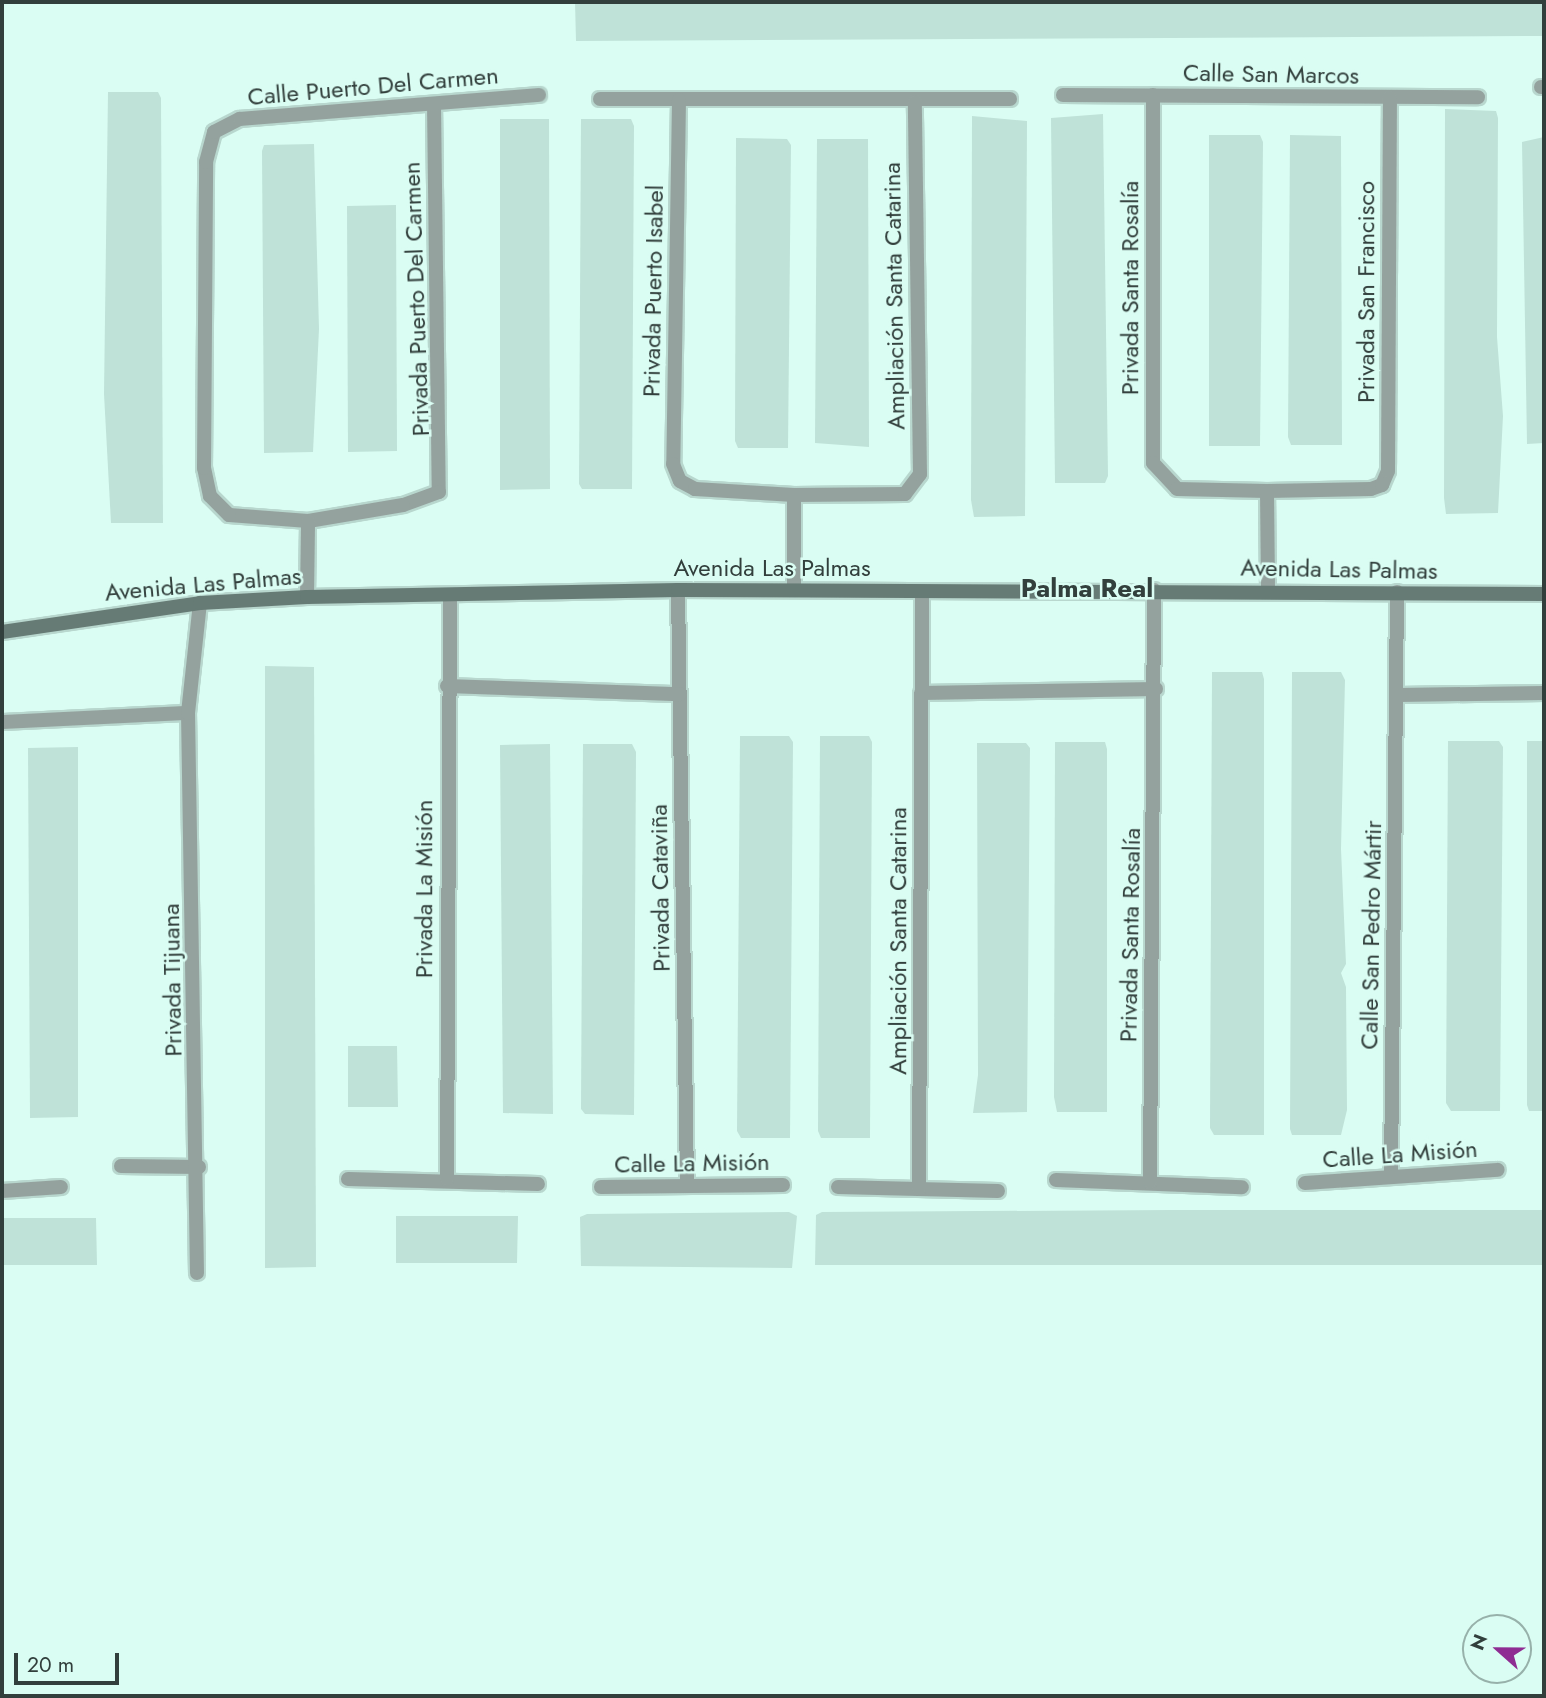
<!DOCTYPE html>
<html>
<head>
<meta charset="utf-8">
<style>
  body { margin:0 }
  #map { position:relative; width:1546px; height:1698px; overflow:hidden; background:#dafdf3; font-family:Jost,sans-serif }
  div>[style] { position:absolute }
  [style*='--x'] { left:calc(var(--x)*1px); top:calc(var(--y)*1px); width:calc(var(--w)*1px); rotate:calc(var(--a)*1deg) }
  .building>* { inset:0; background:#bfe2d8 }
  .roads { filter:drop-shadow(2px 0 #b8d7ce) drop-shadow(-2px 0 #b8d7ce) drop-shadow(0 2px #b8d7ce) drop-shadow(0 -2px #b8d7ce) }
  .minor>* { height:14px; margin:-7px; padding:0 7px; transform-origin:7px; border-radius:7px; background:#94a29e }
  .secondary>* { height:14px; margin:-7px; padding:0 7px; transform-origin:7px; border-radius:7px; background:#667b75 }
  span { translate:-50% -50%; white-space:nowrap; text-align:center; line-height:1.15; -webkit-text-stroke:5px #dafdf3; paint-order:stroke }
  .street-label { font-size:24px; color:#323f3c }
  .neighbourhood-label { font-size:26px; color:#323f3c; font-weight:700 }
  .frame { position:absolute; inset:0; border:4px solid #323f3c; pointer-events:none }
  .north { position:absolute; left:1462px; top:1614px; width:70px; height:70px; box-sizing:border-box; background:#dafdf3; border:2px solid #97b1aa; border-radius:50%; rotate:291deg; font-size:19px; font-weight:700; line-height:28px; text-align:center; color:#323f3c }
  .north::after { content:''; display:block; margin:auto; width:24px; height:32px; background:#8f2c93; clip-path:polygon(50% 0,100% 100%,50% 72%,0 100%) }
  .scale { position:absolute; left:14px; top:1653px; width:105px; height:32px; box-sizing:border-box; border:4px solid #323f3c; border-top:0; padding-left:9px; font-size:21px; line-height:24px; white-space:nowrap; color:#323f3c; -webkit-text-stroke:5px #dafdf3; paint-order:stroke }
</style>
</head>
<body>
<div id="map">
  <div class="building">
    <div style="clip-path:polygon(575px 2px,1544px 2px,1544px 36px,576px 41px)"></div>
    <div style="clip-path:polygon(108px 92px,158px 92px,161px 98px,163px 523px,111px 523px,104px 394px)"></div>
    <div style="clip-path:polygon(1445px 109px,1496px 111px,1498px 118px,1497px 337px,1503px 416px,1498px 513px,1446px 514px,1444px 498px)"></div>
    <div style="clip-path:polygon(1103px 114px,1108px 476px,1105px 483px,1055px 483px,1051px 118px)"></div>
    <div style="clip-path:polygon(972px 116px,1027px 121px,1025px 516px,974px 517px,971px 500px)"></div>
    <div style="clip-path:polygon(500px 119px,549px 119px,550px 489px,500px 490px)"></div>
    <div style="clip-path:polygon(581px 119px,631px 119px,634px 126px,632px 489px,582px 489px,579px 484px)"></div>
    <div style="clip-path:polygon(1209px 135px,1260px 135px,1263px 142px,1260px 446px,1209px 446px)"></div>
    <div style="clip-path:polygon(1290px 135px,1341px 136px,1342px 445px,1291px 445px,1288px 437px)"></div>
    <div style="clip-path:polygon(1544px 137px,1544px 443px,1527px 444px,1522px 142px)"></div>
    <div style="clip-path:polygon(736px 138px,787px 139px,791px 145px,788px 448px,738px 448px,735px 441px)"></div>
    <div style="clip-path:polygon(817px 139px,868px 139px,869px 447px,815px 443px)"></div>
    <div style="clip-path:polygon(314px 144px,319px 329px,313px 452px,264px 453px,262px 151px,264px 145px)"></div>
    <div style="clip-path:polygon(396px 205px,397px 451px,348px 452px,347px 206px)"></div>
    <div style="clip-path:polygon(265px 666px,314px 667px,316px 1267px,265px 1268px)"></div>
    <div style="clip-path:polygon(1212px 672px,1262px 672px,1264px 679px,1264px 1135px,1214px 1135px,1210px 1128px)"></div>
    <div style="clip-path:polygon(1292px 672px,1341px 672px,1345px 680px,1341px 849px,1346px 964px,1341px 973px,1346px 987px,1347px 1110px,1341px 1135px,1292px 1135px,1290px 1129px)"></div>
    <div style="clip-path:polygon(740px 736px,789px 736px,793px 742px,790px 1138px,741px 1138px,737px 1131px)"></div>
    <div style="clip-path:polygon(820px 736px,869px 736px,872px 742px,870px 1138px,821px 1138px,818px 1131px)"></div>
    <div style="clip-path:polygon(1448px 741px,1499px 741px,1503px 747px,1500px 1111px,1451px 1111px,1446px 1103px)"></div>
    <div style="clip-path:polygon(1527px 741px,1544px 741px,1544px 1111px,1529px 1111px,1527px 1105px)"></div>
    <div style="clip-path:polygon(1055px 742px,1105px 742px,1107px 749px,1107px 1112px,1057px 1112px,1054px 1097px)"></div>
    <div style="clip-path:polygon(977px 743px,1026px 743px,1030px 748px,1027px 1112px,973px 1113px,978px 1075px)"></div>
    <div style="clip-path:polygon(550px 744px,553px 1114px,503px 1113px,500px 745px)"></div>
    <div style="clip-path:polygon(583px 744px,632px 744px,636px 752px,634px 1115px,585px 1114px,581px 1109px)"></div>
    <div style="clip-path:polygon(78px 747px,78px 1117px,30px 1118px,28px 748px)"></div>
    <div style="clip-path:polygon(348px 1046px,397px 1046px,398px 1107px,348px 1107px)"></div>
    <div style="clip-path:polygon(1170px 1210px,1544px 1210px,1544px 1265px,815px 1265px,816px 1215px,822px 1212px)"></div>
    <div style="clip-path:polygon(789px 1212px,797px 1216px,792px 1268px,581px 1266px,580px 1217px,587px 1214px)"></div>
    <div style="clip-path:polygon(396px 1216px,518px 1216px,517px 1263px,396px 1263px)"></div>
    <div style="clip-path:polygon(2px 1218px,96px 1218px,97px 1265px,2px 1265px)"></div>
  </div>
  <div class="roads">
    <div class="minor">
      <div style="--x:1541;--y:87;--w:3;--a:0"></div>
      <div style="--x:1063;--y:95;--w:415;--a:0.3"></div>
      <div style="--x:1153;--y:95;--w:368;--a:90"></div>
      <div style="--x:1153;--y:463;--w:35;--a:47"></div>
      <div style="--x:1177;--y:489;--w:90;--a:1.3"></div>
      <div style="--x:1267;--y:491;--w:104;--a:-1.1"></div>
      <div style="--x:1371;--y:489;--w:12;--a:-20"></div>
      <div style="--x:1382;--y:485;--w:15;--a:-67"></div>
      <div style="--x:1388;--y:471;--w:373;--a:-89.7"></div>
      <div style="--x:600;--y:99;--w:410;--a:0"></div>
      <div style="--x:679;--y:100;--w:364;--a:90.9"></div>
      <div style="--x:673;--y:464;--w:18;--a:68"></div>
      <div style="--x:680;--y:481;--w:17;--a:28"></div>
      <div style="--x:695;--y:489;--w:99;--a:3.5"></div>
      <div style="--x:794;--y:495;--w:111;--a:-0.5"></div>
      <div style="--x:905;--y:494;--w:25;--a:-53"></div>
      <div style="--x:920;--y:474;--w:372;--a:-90.8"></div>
      <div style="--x:434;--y:104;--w:388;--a:89.3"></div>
      <div style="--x:439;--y:492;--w:38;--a:160"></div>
      <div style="--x:403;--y:505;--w:96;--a:170.4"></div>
      <div style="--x:308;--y:521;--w:79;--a:-175.7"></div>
      <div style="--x:229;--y:515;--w:27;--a:-135"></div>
      <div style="--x:210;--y:496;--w:29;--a:-102"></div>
      <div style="--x:204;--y:468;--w:306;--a:-89.6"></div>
      <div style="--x:206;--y:162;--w:31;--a:-75"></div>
      <div style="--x:214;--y:132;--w:29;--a:-27"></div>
      <div style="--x:240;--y:119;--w:300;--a:-4.6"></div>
      <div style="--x:1267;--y:491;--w:99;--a:89.4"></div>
      <div style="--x:678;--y:590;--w:596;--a:89.13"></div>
      <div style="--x:794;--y:590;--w:95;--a:-90"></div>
      <div style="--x:307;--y:597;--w:76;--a:-89.2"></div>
      <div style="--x:447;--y:686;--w:233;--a:2"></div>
      <div style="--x:921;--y:693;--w:235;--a:-1"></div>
      <div style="--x:1398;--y:695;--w:146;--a:-0.8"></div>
      <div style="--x:2;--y:722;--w:186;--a:-2.8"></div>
      <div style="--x:121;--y:1166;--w:78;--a:0.7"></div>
      <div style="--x:1391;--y:1174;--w:582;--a:-89.41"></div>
      <div style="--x:348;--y:1179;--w:190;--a:1.5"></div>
      <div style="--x:447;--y:1179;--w:581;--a:-89.7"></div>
      <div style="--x:1056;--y:1180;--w:186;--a:2.2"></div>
      <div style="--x:1150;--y:1182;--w:592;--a:-89.61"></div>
      <div style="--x:1305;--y:1183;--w:193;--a:-3.9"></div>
      <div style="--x:601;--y:1187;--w:182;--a:-0.6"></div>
      <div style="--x:838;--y:1187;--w:160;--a:1.4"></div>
      <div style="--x:919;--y:1189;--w:597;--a:-89.71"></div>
      <div style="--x:2;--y:1191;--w:59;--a:-3.9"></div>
      <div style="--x:197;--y:1273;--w:560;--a:-90.92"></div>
      <div style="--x:188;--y:713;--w:111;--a:-83.8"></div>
    </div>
    <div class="secondary">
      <div style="--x:2;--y:632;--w:200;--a:-8.3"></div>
      <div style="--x:200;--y:603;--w:107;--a:-3.2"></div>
      <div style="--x:307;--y:597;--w:371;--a:-1.1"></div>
      <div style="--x:678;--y:590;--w:866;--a:0.26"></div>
    </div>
  </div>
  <div class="street-label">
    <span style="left:1271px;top:74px;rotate:1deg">Calle San Marcos</span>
    <span style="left:373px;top:86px;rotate:-5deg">Calle Puerto Del Carmen</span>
    <span style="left:1130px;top:288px;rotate:-90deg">Privada Santa Rosalía</span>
    <span style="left:653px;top:291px;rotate:-89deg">Privada Puerto Isabel</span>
    <span style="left:1366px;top:292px;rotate:-90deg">Privada San Francisco</span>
    <span style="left:894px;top:296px;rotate:-91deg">Ampliación Santa Catarina</span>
    <span style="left:416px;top:299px;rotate:-92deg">Privada Puerto Del Carmen</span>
    <span style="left:772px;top:568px">Avenida Las Palmas</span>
    <span style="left:1339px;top:569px;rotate:1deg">Avenida Las Palmas</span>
    <span style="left:203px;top:584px;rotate:-5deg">Avenida Las Palmas</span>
    <span style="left:660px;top:888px;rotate:-91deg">Privada Cataviña</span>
    <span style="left:424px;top:889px;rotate:-90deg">Privada La Misión</span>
    <span style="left:1130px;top:935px;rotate:-89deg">Privada Santa Rosalía</span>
    <span style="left:1371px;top:935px;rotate:-89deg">Calle San Pedro Mártir</span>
    <span style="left:898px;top:941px;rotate:-90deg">Ampliación Santa Catarina</span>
    <span style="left:172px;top:980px;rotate:-91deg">Privada Tijuana</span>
    <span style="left:1400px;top:1154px;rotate:-4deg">Calle La Misión</span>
    <span style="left:692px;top:1163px;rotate:-1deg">Calle La Misión</span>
  </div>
  <div class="neighbourhood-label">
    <span style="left:1087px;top:589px">Palma Real</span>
  </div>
  <div class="frame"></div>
  <div class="north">N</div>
  <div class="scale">20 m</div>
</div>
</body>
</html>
